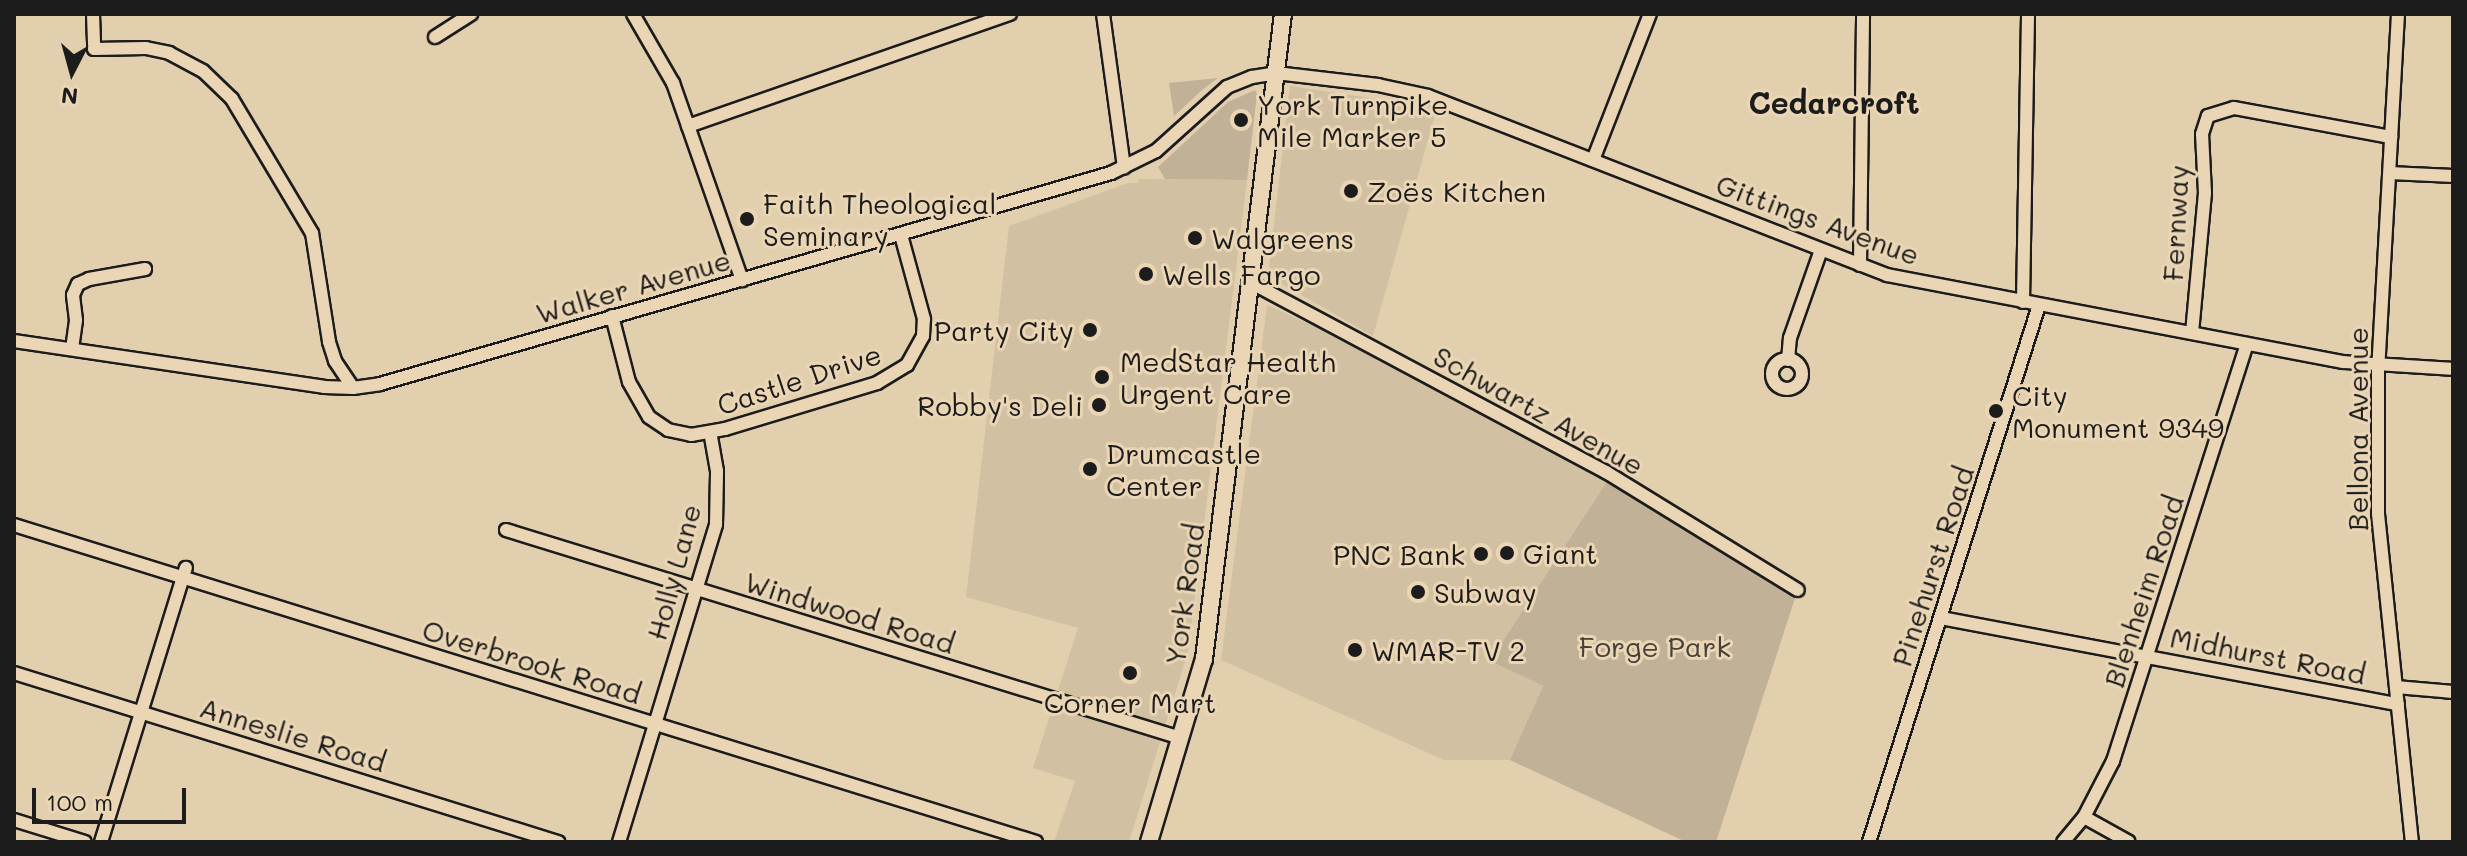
<!DOCTYPE html>
<html>
<head>
<meta charset="utf-8">
<style>
  body { margin:0 }
  #map { position:relative; width:2467px; height:856px; overflow:hidden; background:#e2cfae; font-family:Mali,sans-serif }
  div>[style] { position:absolute }
  [style*='--x'] { left:calc(var(--x)*1px); top:calc(var(--y)*1px); width:calc(var(--w)*1px); rotate:calc(var(--a)*1deg) }
  .built>* { inset:0; background:#d2c0a2 }
  .green>* { inset:0; background:#c1b196 }
  .roads { filter:drop-shadow(2px 0 #1c1c1c) drop-shadow(-2px 0 #1c1c1c) drop-shadow(0 2px #1c1c1c) drop-shadow(0 -2px #1c1c1c) }
  .minor>* { height:12px; margin:-6px; padding:0 6px; transform-origin:6px; border-radius:6px; background:#ead6b4 }
  .minor>.ring { margin:-6px; padding:0; box-sizing:content-box; background:none; border:12px solid #ead6b4; border-radius:50% }
  .major>* { height:16px; margin:-8px; padding:0 8px; transform-origin:8px; border-radius:8px; background:#ead6b4 }
  .dots>* { width:22px; height:22px; translate:-50% -50%; box-sizing:border-box; border:4px solid #ead6b4; border-radius:50% }
  span { translate:-50% -50%; white-space:nowrap; text-align:center; line-height:1.15; -webkit-text-stroke:6px #ead6b4; paint-order:stroke }
  .poi-label { font-size:28px; color:#1c1c1c }
  .left { translate:0 -50%; text-align:left }
  .right { translate:-100% -50%; text-align:right }
  .street-label { font-size:28px; color:#1c1c1c }
  .park-label { font-size:28px; color:#45413a }
  .neighbourhood-label { font-size:30px; color:#1c1c1c; font-weight:700 }
  .frame { position:absolute; inset:0; border:16px solid #1c1c1c; pointer-events:none }
  .north { position:absolute; left:32px; top:32px; width:80px; height:80px; -webkit-text-stroke:6px #ead6b4; paint-order:stroke; rotate:186deg; font-size:22px; font-weight:700; line-height:32px; text-align:center; color:#1c1c1c }
  .north::after { content:''; display:block; margin:auto; width:28px; height:36px; background:#1c1c1c; clip-path:polygon(50% 0,100% 100%,50% 72%,0 100%) }
  .scale { position:absolute; left:32px; top:788px; width:154px; height:36px; box-sizing:border-box; border:4px solid #1c1c1c; border-top:0; padding-left:10px; font-size:24px; line-height:28px; white-space:nowrap; color:#1c1c1c; -webkit-text-stroke:6px #ead6b4; paint-order:stroke }
</style>
</head>
<body>
<div id="map">
  <div class="built">
    <div style="clip-path:polygon(1290px 86px,1437px 108px,1373px 336px,1268px 276px)"></div>
    <div style="clip-path:polygon(1139px 179px,1247px 180px,1188px 652px,1129px 842px,1054px 842px,1075px 781px,1033px 768px,1078px 628px,966px 597px,1009px 226px,1128px 183px,1138px 183px)"></div>
    <div style="clip-path:polygon(1267px 305px,1345px 340px,1608px 480px,1490px 661px,1543px 686px,1510px 760px,1444px 760px,1221px 660px)"></div>
  </div>
  <div class="green">
    <div style="clip-path:polygon(1218px 78px,1202px 90px,1174px 116px,1169px 83px)"></div>
    <div style="clip-path:polygon(1255px 90px,1257px 94px,1247px 180px,1165px 179px,1158px 167px,1228px 102px)"></div>
    <div style="clip-path:polygon(1608px 480px,1796px 595px,1716px 842px,1686px 842px,1510px 760px,1543px 686px,1490px 661px)"></div>
  </div>
  <div class="roads">
    <div class="minor">
      <div style="--x:93;--y:14;--w:35;--a:88"></div>
      <div style="--x:94;--y:49;--w:52;--a:-1.1"></div>
      <div style="--x:146;--y:48;--w:24;--a:12"></div>
      <div style="--x:169;--y:53;--w:38;--a:28"></div>
      <div style="--x:203;--y:71;--w:40;--a:44"></div>
      <div style="--x:232;--y:99;--w:156;--a:59.2"></div>
      <div style="--x:312;--y:233;--w:110;--a:81.1"></div>
      <div style="--x:329;--y:342;--w:20;--a:72"></div>
      <div style="--x:335;--y:361;--w:32;--a:56"></div>
      <div style="--x:633;--y:14;--w:80;--a:59.9"></div>
      <div style="--x:673;--y:83;--w:209;--a:70.7"></div>
      <div style="--x:1103;--y:14;--w:155;--a:82.2"></div>
      <div style="--x:2398;--y:14;--w:354;--a:93.2"></div>
      <div style="--x:2378;--y:367;--w:147;--a:90"></div>
      <div style="--x:2378;--y:514;--w:330;--a:84.1"></div>
      <div style="--x:435;--y:37;--w:43;--a:-32.6"></div>
      <div style="--x:688;--y:126;--w:341;--a:-19.2"></div>
      <div style="--x:1593;--y:160;--w:157;--a:-68.7"></div>
      <div style="--x:2390;--y:173;--w:63;--a:2.7"></div>
      <div style="--x:1860;--y:265;--w:251;--a:-89.3"></div>
      <div style="--x:1250;--y:282;--w:404;--a:28.1"></div>
      <div style="--x:1606;--y:472;--w:225;--a:31.6"></div>
      <div style="--x:2023;--y:302;--w:288;--a:-89"></div>
      <div style="--x:612;--y:316;--w:68;--a:75.6"></div>
      <div style="--x:629;--y:382;--w:40;--a:60.3"></div>
      <div style="--x:649;--y:417;--w:23;--a:34"></div>
      <div style="--x:668;--y:430;--w:24;--a:12"></div>
      <div style="--x:691;--y:435;--w:35;--a:-10"></div>
      <div style="--x:725;--y:429;--w:159;--a:-16.8"></div>
      <div style="--x:877;--y:383;--w:35;--a:-31"></div>
      <div style="--x:907;--y:365;--w:33;--a:-61"></div>
      <div style="--x:923;--y:336;--w:17;--a:-87"></div>
      <div style="--x:924;--y:319;--w:87;--a:-105.3"></div>
      <div style="--x:2192;--y:333;--w:141;--a:-84.7"></div>
      <div style="--x:2205;--y:193;--w:59;--a:-92.9"></div>
      <div style="--x:2202;--y:134;--w:19;--a:-72"></div>
      <div style="--x:2208;--y:116;--w:27;--a:-17"></div>
      <div style="--x:2234;--y:108;--w:160;--a:10.5"></div>
      <div style="--x:14;--y:341;--w:313;--a:8.4"></div>
      <div style="--x:324;--y:387;--w:29;--a:2"></div>
      <div style="--x:353;--y:388;--w:27;--a:-8"></div>
      <div style="--x:380;--y:384;--w:761;--a:-16.1"></div>
      <div style="--x:1111;--y:173;--w:50;--a:-26.1"></div>
      <div style="--x:1156;--y:151;--w:96;--a:-42"></div>
      <div style="--x:1227;--y:87;--w:27;--a:-22"></div>
      <div style="--x:1252;--y:77;--w:24;--a:-9"></div>
      <div style="--x:1276;--y:73;--w:103;--a:6.7"></div>
      <div style="--x:1378;--y:85;--w:51;--a:12.4"></div>
      <div style="--x:1428;--y:96;--w:493;--a:21.3"></div>
      <div style="--x:1887;--y:275;--w:464;--a:10.8"></div>
      <div style="--x:2343;--y:362;--w:110;--a:3.6"></div>
      <div style="--x:72;--y:349;--w:29;--a:-82"></div>
      <div style="--x:76;--y:320;--w:25;--a:-97"></div>
      <div style="--x:73;--y:295;--w:12;--a:-66"></div>
      <div style="--x:78;--y:284;--w:12;--a:-24"></div>
      <div style="--x:89;--y:279;--w:57;--a:-10.1"></div>
      <div class="ring" style="left:1772px;top:359px;width:18px;height:18px"></div>
      <div style="--x:1788;--y:360;--w:22;--a:-85"></div>
      <div style="--x:1790;--y:338;--w:93;--a:-70.6"></div>
      <div style="--x:14;--y:525;--w:1070;--a:17.23"></div>
      <div style="--x:506;--y:530;--w:706;--a:17.13"></div>
      <div style="--x:1941;--y:618;--w:465;--a:10.7"></div>
      <div style="--x:14;--y:673;--w:570;--a:17.26"></div>
      <div style="--x:2396;--y:687;--w:57;--a:5"></div>
      <div style="--x:2084;--y:817;--w:51;--a:29.1"></div>
      <div style="--x:14;--y:820;--w:74;--a:17.2"></div>
      <div style="--x:101;--y:842;--w:287;--a:-72.8"></div>
      <div style="--x:619;--y:842;--w:332;--a:-73"></div>
      <div style="--x:716;--y:525;--w:54;--a:-88.9"></div>
      <div style="--x:717;--y:471;--w:39;--a:-100"></div>
      <div style="--x:1869;--y:842;--w:563;--a:-72.43"></div>
      <div style="--x:2063;--y:842;--w:33;--a:-50"></div>
      <div style="--x:2084;--y:817;--w:63;--a:-62.6"></div>
      <div style="--x:2113;--y:761;--w:438;--a:-72.2"></div>
    </div>
    <div class="major">
      <div style="--x:1149;--y:842;--w:191;--a:-73.3"></div>
      <div style="--x:1204;--y:659;--w:650;--a:-83.02"></div>
    </div>
  </div>
  <div class="dots">
    <div style="left:1241px;top:120px;background:#1c1c1c"></div>
    <div style="left:1351px;top:191px;background:#1c1c1c"></div>
    <div style="left:747px;top:219px;background:#1c1c1c"></div>
    <div style="left:1195px;top:238px;background:#1c1c1c"></div>
    <div style="left:1146px;top:274px;background:#1c1c1c"></div>
    <div style="left:1090px;top:330px;background:#1c1c1c"></div>
    <div style="left:1102px;top:377px;background:#1c1c1c"></div>
    <div style="left:1099px;top:405px;background:#1c1c1c"></div>
    <div style="left:1996px;top:411px;background:#1c1c1c"></div>
    <div style="left:1090px;top:469px;background:#1c1c1c"></div>
    <div style="left:1507px;top:553px;background:#1c1c1c"></div>
    <div style="left:1481px;top:554px;background:#1c1c1c"></div>
    <div style="left:1418px;top:592px;background:#1c1c1c"></div>
    <div style="left:1355px;top:650px;background:#1c1c1c"></div>
    <div style="left:1130px;top:673px;background:#1c1c1c"></div>
  </div>
  <div class="poi-label">
    <span class="left" style="left:1257px;top:120px">York Turnpike<br>Mile Marker 5</span>
    <span class="left" style="left:1367px;top:191px">Zoës Kitchen</span>
    <span class="left" style="left:763px;top:219px">Faith Theological<br>Seminary</span>
    <span class="left" style="left:1211px;top:238px">Walgreens</span>
    <span class="left" style="left:1162px;top:274px">Wells Fargo</span>
    <span class="right" style="left:1074px;top:330px">Party City</span>
    <span class="left" style="left:1120px;top:377px">MedStar Health<br>Urgent Care</span>
    <span class="left" style="left:2012px;top:411px">City<br>Monument 9349</span>
    <span class="right" style="left:1083px;top:405px">Robby's Deli</span>
    <span class="left" style="left:1106px;top:469px">Drumcastle<br>Center</span>
    <span class="left" style="left:1523px;top:553px">Giant</span>
    <span class="right" style="left:1465px;top:554px">PNC Bank</span>
    <span class="left" style="left:1434px;top:592px">Subway</span>
    <span class="left" style="left:1371px;top:650px">WMAR-TV 2</span>
    <span style="left:1130px;top:702px">Corner Mart</span>
  </div>
  <div class="street-label">
    <span style="left:1818px;top:219px;rotate:20deg">Gittings Avenue</span>
    <span style="left:2175px;top:223px;rotate:-87deg">Fernway</span>
    <span style="left:633px;top:286px;rotate:-16deg">Walker Avenue</span>
    <span style="left:799px;top:379px;rotate:-18deg">Castle Drive</span>
    <span style="left:1539px;top:410px;rotate:29deg">Schwartz Avenue</span>
    <span style="left:2357px;top:429px;rotate:-90deg">Bellona Avenue</span>
    <span style="left:1932px;top:566px;rotate:-72deg">Pinehurst Road</span>
    <span style="left:673px;top:572px;rotate:-75deg">Holly Lane</span>
    <span style="left:2143px;top:591px;rotate:-72deg">Blenheim Road</span>
    <span style="left:1184px;top:594px;rotate:-82deg">York Road</span>
    <span style="left:850px;top:612px;rotate:17deg">Windwood Road</span>
    <span style="left:2268px;top:655px;rotate:11deg">Midhurst Road</span>
    <span style="left:532px;top:661px;rotate:17deg">Overbrook Road</span>
    <span style="left:293px;top:734px;rotate:17deg">Anneslie Road</span>
  </div>
  <div class="park-label">
    <span style="left:1655px;top:646px">Forge Park</span>
  </div>
  <div class="neighbourhood-label">
    <span style="left:1834px;top:102px">Cedarcroft</span>
  </div>
  <div class="frame"></div>
  <div class="north">N</div>
  <div class="scale">100 m</div>
</div>
</body>
</html>
